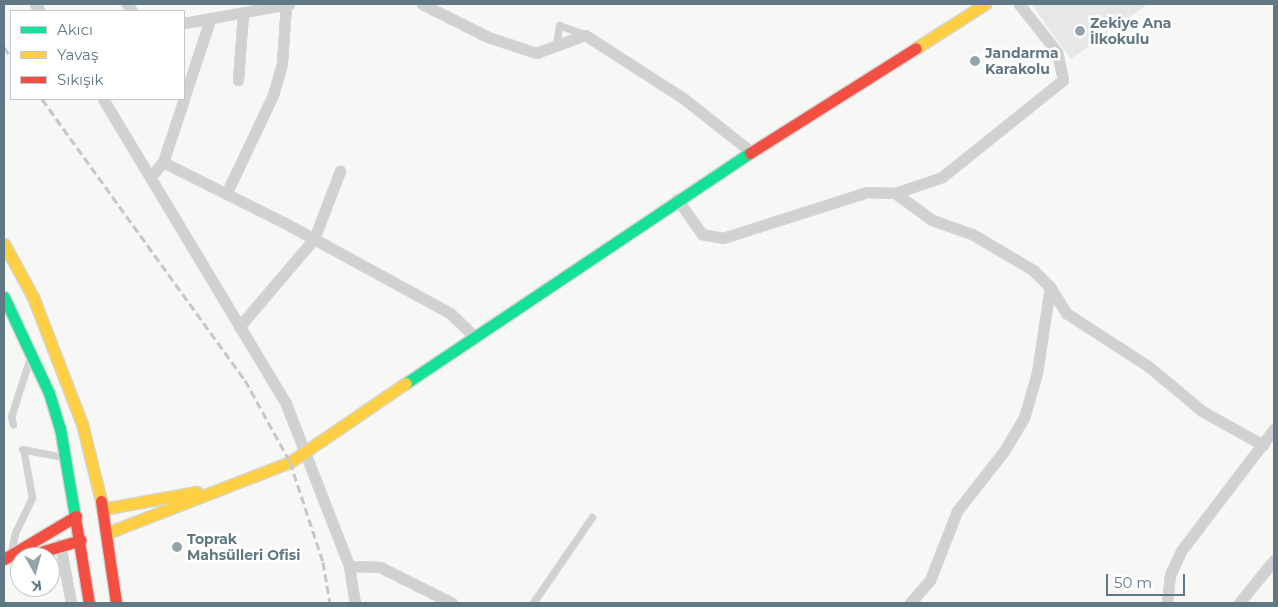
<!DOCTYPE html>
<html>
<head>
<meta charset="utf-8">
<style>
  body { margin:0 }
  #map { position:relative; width:1278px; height:607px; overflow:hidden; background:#f7f7f6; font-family:Montserrat,sans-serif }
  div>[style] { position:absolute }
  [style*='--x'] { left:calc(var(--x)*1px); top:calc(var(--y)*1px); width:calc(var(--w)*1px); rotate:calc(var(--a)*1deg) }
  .built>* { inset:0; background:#e5e8e7 }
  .roads { filter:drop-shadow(1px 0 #d4d5d5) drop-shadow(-1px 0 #d4d5d5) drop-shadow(0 1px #d4d5d5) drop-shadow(0 -1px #d4d5d5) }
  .lane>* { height:4.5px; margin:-2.25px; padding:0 2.25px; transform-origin:2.25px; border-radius:2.25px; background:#d0d1d1 }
  .street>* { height:9px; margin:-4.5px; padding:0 4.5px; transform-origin:4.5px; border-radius:4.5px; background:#d0d1d1 }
  .fast>* { height:11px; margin:-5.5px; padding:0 5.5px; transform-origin:5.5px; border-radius:5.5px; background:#16e098 }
  .slow>* { height:11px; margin:-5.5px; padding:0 5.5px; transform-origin:5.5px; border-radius:5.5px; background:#ffcf43 }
  .jam>* { height:11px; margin:-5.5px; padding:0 5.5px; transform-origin:5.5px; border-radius:5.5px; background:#f24e42 }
  .rail>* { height:3px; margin-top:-1.5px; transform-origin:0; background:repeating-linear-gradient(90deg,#c5c7c8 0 8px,transparent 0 12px) }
  .dots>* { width:14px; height:14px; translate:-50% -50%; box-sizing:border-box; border:2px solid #fff; border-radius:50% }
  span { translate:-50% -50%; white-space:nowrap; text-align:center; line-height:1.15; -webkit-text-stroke:5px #fff; paint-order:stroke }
  .poi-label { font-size:14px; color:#607883; font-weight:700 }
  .left { translate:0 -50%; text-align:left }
  .frame { position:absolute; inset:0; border:5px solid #607883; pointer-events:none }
  .legend { position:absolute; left:10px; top:10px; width:175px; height:90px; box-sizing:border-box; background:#fff; border:1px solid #bfc9cd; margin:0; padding:6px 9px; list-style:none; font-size:15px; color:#607883 }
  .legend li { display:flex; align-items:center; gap:10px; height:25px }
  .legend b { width:25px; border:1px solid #bfc9cd }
  .north { position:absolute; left:10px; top:547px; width:50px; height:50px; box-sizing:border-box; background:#fff; border:1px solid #bfc9cd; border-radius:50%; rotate:173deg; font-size:14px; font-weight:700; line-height:20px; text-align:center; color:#607883 }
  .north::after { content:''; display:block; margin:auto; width:18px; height:22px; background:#95a4ab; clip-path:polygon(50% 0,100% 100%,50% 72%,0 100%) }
  .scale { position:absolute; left:1106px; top:574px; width:79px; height:22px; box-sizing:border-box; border:2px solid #607883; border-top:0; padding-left:6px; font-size:15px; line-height:18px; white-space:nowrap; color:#607883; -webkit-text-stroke:4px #fff; paint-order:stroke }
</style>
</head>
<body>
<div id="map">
  <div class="built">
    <div style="clip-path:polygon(1031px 4px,1148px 4px,1071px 59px)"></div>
  </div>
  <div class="roads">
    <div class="lane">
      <div style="--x:556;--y:45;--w:20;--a:-81"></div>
      <div style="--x:559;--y:25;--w:27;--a:20"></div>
      <div style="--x:13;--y:425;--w:8;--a:-104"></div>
      <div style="--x:11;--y:417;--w:59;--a:-72.2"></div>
      <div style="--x:22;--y:449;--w:42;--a:11"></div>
      <div style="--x:11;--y:552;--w:19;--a:-78"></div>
      <div style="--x:15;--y:533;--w:39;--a:-64"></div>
      <div style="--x:32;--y:498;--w:46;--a:-100.1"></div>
      <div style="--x:533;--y:603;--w:104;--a:-55.5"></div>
    </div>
    <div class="street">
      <div style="--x:35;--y:4;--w:9;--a:54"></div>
      <div style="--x:127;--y:4;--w:9;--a:54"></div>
      <div style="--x:422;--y:4;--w:74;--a:26.6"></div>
      <div style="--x:488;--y:37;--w:51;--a:18.4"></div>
      <div style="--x:536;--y:53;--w:52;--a:-20.2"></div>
      <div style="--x:585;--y:35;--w:117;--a:32.7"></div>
      <div style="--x:683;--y:98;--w:85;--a:38.3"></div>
      <div style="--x:184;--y:23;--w:107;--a:-10.3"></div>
      <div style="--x:238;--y:80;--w:67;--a:-85.7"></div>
      <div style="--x:184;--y:98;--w:82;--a:-71.6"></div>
      <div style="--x:103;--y:99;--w:356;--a:59"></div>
      <div style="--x:286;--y:404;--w:174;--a:68.7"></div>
      <div style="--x:349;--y:566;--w:37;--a:81"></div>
      <div style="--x:163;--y:162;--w:66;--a:-71.6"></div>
      <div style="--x:152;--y:175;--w:17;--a:-50"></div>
      <div style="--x:163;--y:162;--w:134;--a:26.6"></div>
      <div style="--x:283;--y:222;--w:190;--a:28.6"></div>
      <div style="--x:450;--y:313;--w:36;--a:44"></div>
      <div style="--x:895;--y:193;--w:46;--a:36.1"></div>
      <div style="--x:932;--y:220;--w:42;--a:19.3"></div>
      <div style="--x:972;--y:234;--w:71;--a:30.5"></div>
      <div style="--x:1033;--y:270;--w:24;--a:45"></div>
      <div style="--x:1050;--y:287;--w:31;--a:58"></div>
      <div style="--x:1066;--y:313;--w:98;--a:32.9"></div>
      <div style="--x:1148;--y:366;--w:70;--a:39.8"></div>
      <div style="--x:1202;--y:411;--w:70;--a:29.1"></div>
      <div style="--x:226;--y:194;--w:110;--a:-64.6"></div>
      <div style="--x:273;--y:95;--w:33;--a:-74"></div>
      <div style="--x:282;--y:63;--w:58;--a:-86.1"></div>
      <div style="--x:677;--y:199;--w:43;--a:54.5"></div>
      <div style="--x:702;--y:234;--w:21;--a:11"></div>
      <div style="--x:723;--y:238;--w:151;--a:-17.7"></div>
      <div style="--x:867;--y:192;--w:28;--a:2"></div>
      <div style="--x:895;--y:193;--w:50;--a:-18.8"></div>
      <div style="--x:942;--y:177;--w:155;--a:-38.7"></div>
      <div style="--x:1063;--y:80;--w:29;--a:-102"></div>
      <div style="--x:1057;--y:52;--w:61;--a:-128.4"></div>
      <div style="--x:239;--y:327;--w:116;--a:-49.6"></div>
      <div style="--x:314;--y:239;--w:73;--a:-69.1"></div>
      <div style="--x:60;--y:544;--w:60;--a:79.4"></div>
      <div style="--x:349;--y:566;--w:31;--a:2"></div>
      <div style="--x:380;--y:567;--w:80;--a:26.6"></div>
      <div style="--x:910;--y:603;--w:30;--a:-49"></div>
      <div style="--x:930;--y:580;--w:74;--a:-68.6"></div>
      <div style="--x:957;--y:511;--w:76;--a:-51.9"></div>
      <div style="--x:1004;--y:451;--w:39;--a:-59"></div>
      <div style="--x:1024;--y:418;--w:47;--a:-73.9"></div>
      <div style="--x:1037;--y:373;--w:87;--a:-81.4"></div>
      <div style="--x:1167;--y:603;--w:28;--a:-84"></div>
      <div style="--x:1170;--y:575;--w:26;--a:-65"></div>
      <div style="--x:1181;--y:551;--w:153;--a:-52.7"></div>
      <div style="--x:1239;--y:603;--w:55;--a:-50.9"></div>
    </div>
    <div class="fast">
      <div style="--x:4;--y:297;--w:106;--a:64.9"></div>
      <div style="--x:49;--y:393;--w:37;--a:73"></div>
      <div style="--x:60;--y:428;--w:90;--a:80.4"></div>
      <div style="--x:406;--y:383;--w:414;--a:-33.8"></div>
    </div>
    <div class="slow">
      <div style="--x:916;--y:48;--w:82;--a:-32.5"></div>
      <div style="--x:4;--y:244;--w:60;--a:61.3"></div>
      <div style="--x:33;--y:297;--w:136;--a:68.9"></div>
      <div style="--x:82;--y:424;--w:79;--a:76.1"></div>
      <div style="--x:103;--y:509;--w:95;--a:-10.4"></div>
      <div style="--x:107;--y:533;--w:196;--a:-21.2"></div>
      <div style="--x:290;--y:462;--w:140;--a:-34.3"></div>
    </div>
    <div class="jam">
      <div style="--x:750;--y:153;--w:196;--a:-32.3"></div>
      <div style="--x:101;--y:501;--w:103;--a:81.6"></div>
      <div style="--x:75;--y:517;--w:87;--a:80.8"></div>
      <div style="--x:24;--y:557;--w:59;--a:-16.6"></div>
      <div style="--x:4;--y:559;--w:84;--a:-30.8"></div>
    </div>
  </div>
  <div class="rail">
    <div style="--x:4;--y:47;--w:12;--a:55"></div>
    <div style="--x:42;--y:99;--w:347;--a:54.2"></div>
    <div style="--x:245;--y:380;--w:94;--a:61.2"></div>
    <div style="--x:290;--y:462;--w:105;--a:71.7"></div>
    <div style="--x:323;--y:562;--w:42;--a:80.3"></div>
  </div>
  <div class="dots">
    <div style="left:1080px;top:31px;background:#95a4ab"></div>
    <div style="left:975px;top:61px;background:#95a4ab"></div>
    <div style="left:177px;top:547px;background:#95a4ab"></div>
  </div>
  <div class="poi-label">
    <span class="left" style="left:1090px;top:31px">Zekiye Ana<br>İlkokulu</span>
    <span class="left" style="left:985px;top:61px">Jandarma<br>Karakolu</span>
    <span class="left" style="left:187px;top:547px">Toprak<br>Mahsülleri Ofisi</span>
  </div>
  <div class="frame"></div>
  <ul class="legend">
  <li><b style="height:6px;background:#16e098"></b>Akıcı</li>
  <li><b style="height:6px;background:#ffcf43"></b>Yavaş</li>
  <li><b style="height:6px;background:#f24e42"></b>Sıkışık</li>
  </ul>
  <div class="north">K</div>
  <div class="scale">50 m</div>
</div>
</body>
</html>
